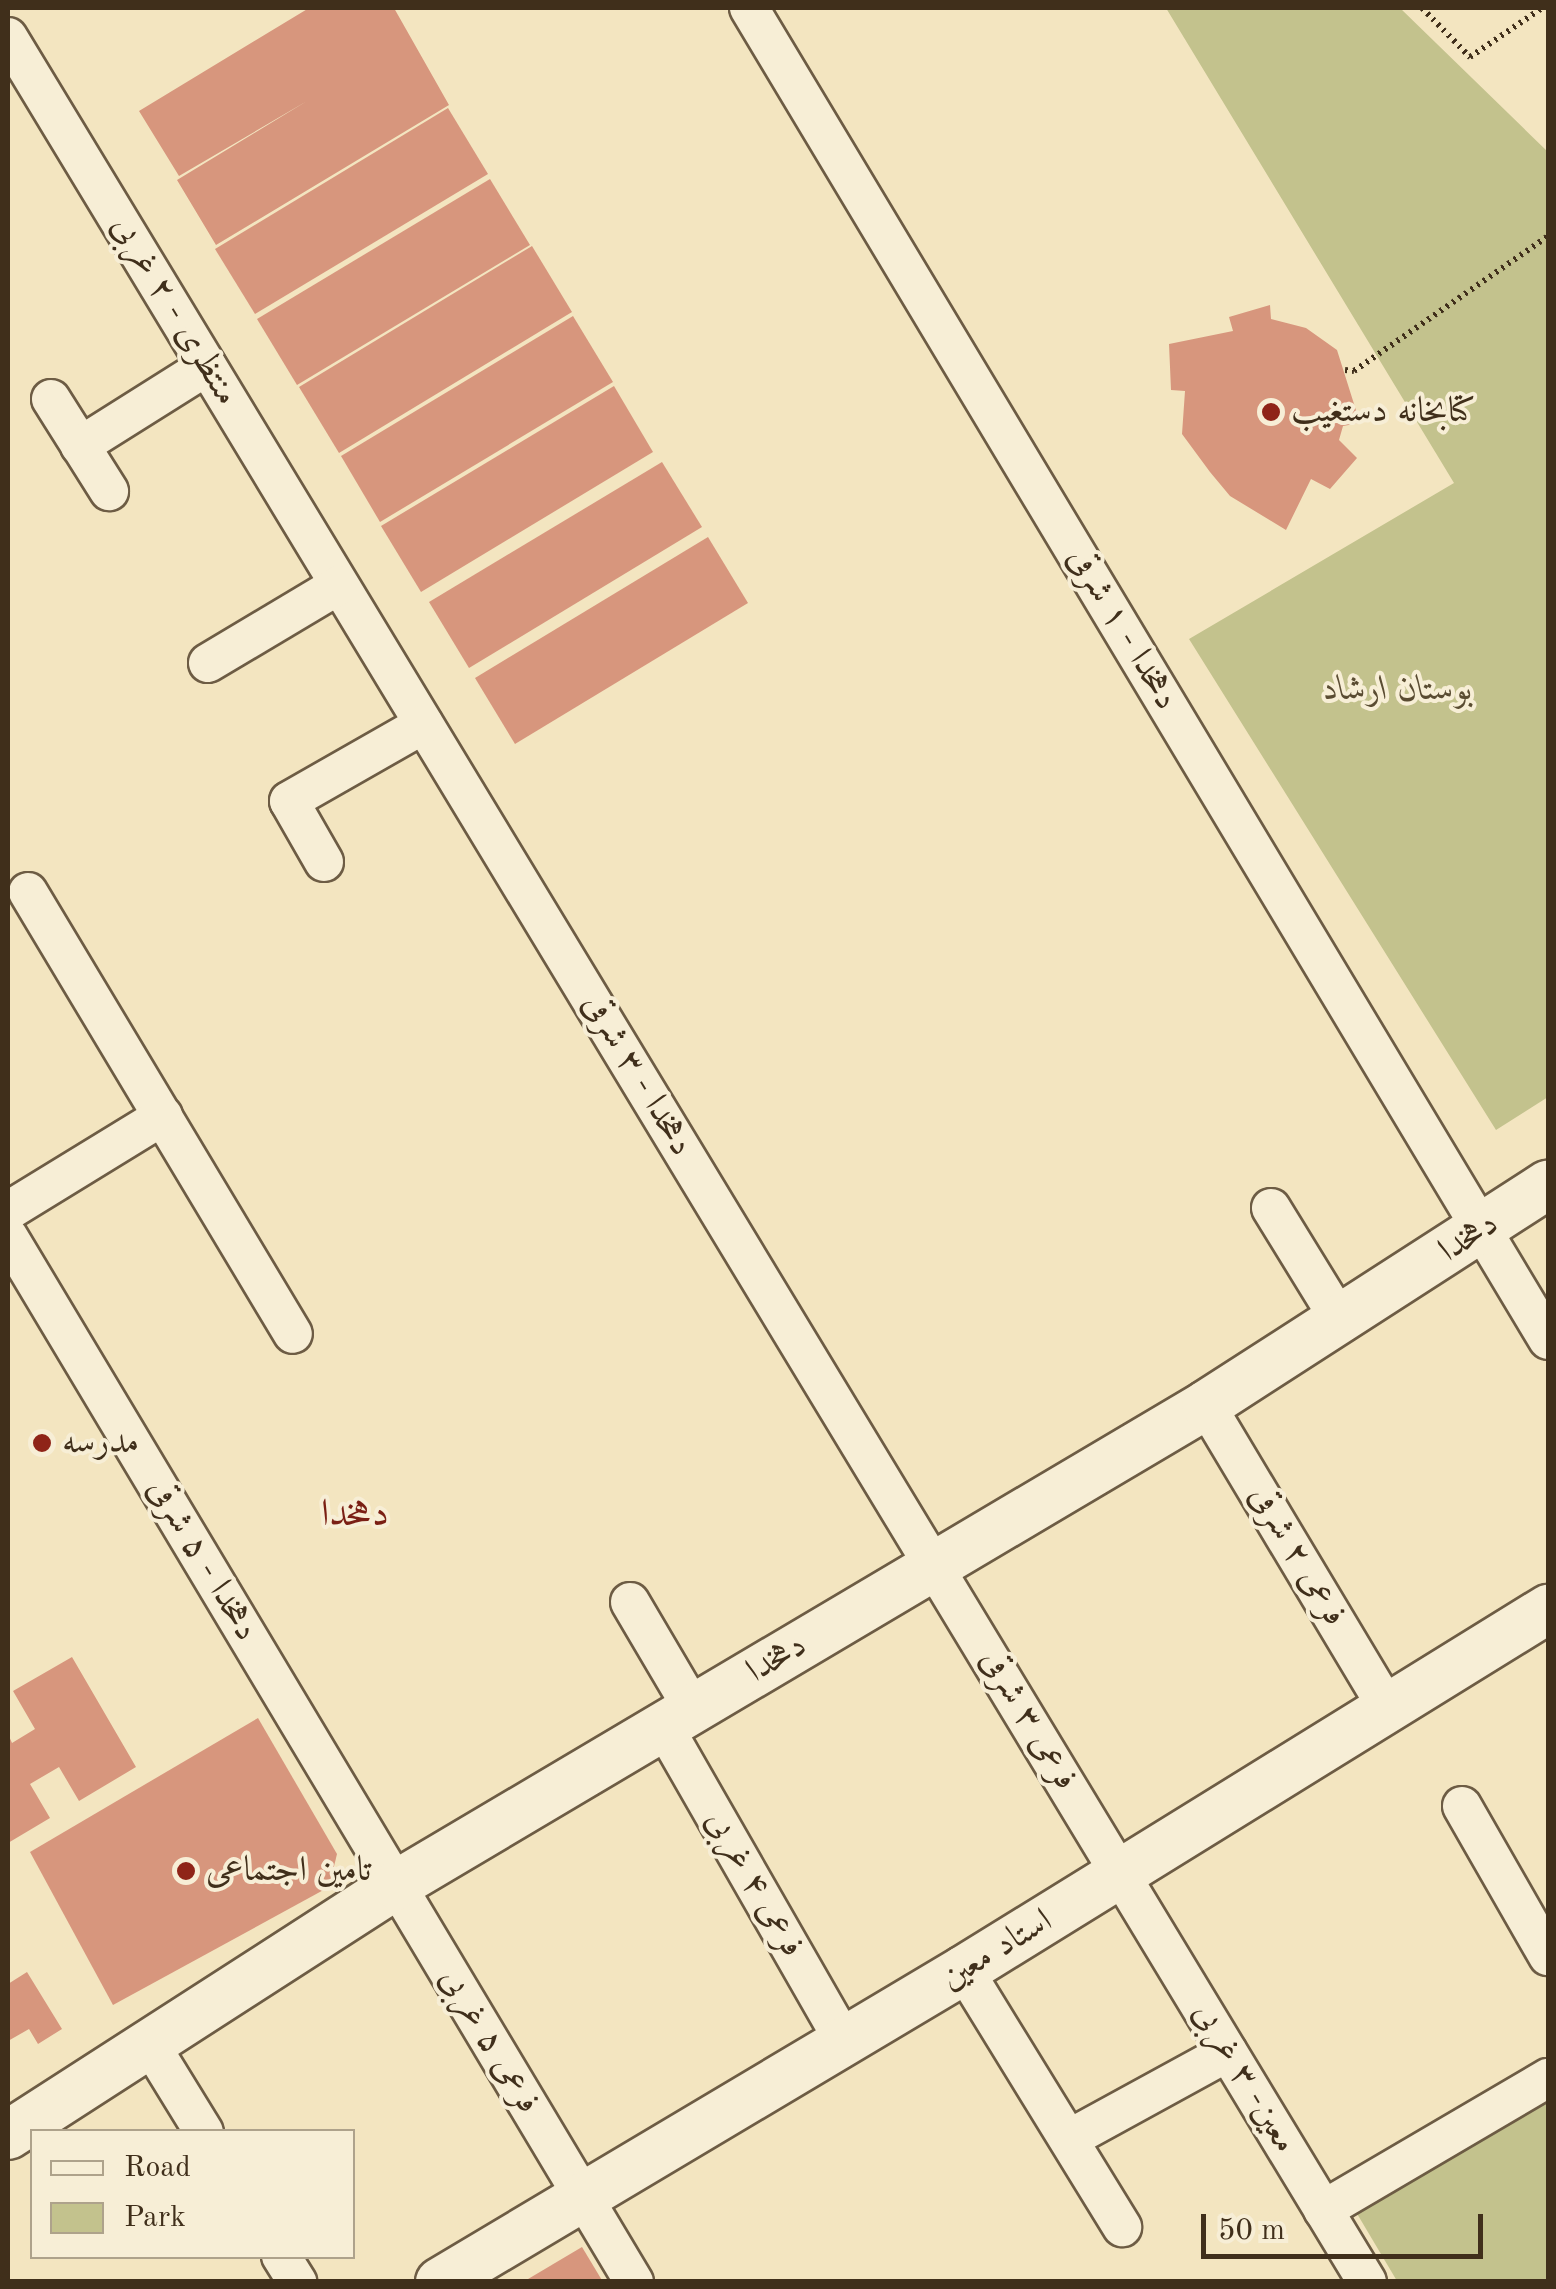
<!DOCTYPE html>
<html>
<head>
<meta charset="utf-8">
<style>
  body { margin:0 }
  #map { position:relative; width:1556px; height:2289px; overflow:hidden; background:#f3e5c0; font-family:"Old Standard TT",Amiri,serif }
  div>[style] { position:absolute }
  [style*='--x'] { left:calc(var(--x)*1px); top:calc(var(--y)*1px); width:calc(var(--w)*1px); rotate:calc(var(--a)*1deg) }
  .green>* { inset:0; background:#c3c28d }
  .building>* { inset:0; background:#d7967d }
  .path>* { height:6px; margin-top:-3px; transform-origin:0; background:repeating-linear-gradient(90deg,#402f1b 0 2.5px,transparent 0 7.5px) }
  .roads { filter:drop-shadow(2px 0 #6d5c44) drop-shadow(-2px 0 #6d5c44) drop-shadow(0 2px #6d5c44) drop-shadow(0 -2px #6d5c44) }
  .minor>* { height:38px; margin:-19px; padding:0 19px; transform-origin:19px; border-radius:19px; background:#f7eed6 }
  .tertiary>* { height:48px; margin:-24px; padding:0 24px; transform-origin:24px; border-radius:24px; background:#f7eed6 }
  .dots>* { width:28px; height:28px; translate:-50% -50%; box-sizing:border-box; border:5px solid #f7eed6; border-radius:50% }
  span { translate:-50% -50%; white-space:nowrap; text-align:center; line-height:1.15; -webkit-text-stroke:8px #f7eed6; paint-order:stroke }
  .street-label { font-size:35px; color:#402f1b }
  .poi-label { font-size:35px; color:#402f1b }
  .left { translate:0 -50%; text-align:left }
  .park-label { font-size:35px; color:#5a4c32; font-style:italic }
  .neighbourhood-label { font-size:38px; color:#7a1f14 }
  .frame { position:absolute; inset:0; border:10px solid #402f1b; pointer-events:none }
  .legend { position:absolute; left:30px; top:2129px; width:325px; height:130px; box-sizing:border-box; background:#f7eed6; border:2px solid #aea28b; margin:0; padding:12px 18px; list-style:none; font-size:30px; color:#402f1b }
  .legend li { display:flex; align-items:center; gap:20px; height:50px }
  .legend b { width:50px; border:2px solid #aea28b }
  .scale { position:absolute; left:1201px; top:2214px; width:282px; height:45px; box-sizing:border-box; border:5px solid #402f1b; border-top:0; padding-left:12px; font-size:30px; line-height:35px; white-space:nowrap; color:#402f1b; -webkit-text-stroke:8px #f7eed6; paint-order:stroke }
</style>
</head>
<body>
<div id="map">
  <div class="green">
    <div style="clip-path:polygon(1166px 8px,1400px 8px,1548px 152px,1548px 1097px,1496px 1130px,1189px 639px,1454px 483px)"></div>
    <div style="clip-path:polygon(1548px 2093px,1548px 2281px,1397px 2281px,1356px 2212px)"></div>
  </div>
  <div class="building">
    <div style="clip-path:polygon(309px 8px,394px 8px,449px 105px,216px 245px,177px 180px,307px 101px,179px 176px,139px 111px)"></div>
    <div style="clip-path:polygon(448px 108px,488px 174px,255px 314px,215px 249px)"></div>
    <div style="clip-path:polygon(490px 179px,530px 245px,297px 385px,257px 319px)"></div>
    <div style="clip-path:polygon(532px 246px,572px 312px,339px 453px,299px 387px)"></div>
    <div style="clip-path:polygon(1270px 305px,1271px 319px,1306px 328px,1337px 350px,1360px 423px,1343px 426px,1339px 440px,1357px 458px,1330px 489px,1311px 479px,1286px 530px,1230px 496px,1210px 472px,1182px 434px,1185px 391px,1171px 390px,1169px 344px,1233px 331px,1229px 317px)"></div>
    <div style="clip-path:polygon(573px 316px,613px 382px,380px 522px,341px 456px)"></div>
    <div style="clip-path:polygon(614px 386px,653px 452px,421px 592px,381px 526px)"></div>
    <div style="clip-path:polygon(662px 462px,702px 527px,469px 668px,429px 602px)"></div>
    <div style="clip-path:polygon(708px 537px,748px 603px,515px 744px,475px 678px)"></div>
    <div style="clip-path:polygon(72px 1657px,136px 1767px,79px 1801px,59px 1767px,30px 1784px,50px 1818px,8px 1843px,8px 1734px,12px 1743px,35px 1729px,13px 1691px)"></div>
    <div style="clip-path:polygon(258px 1718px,337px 1854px,329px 1887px,113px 2005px,30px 1852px)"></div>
    <div style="clip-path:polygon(27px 1972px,62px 2029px,38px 2044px,29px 2029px,8px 2041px,8px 1984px)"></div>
    <div style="clip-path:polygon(582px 2247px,603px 2282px,523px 2282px)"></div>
  </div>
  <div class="path">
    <div style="--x:1422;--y:8;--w:69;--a:45.6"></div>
    <div style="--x:1470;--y:57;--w:87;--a:-34.2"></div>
    <div style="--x:1345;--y:370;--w:9;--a:6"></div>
    <div style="--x:1354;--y:371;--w:236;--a:-34.8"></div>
  </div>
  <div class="roads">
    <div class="minor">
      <div style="--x:749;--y:8;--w:1553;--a:59.04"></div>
      <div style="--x:8;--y:37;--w:2624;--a:58.81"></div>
      <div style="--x:51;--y:399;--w:109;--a:57.8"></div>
      <div style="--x:80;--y:446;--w:150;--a:-32.2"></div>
      <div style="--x:208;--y:663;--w:152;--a:-30.8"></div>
      <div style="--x:324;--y:862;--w:70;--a:-119.8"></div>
      <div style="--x:289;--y:801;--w:155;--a:-29.7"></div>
      <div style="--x:28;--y:892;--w:515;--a:59.06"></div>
      <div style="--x:1271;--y:1208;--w:132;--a:58.4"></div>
      <div style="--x:8;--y:1211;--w:182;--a:-31.5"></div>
      <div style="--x:8;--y:1236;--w:1219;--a:59.1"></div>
      <div style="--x:1206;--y:1405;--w:352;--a:59.1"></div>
      <div style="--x:630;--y:1602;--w:124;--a:59.5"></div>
      <div style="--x:664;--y:1727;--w:362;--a:60.2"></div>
      <div style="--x:1462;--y:1806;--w:173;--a:60.2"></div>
      <div style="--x:964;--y:1970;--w:302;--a:58.4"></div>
      <div style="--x:151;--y:2046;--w:101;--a:58.4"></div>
      <div style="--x:1069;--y:2139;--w:181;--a:-28.7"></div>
      <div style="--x:1323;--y:2210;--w:261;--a:-30.4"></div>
      <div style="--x:281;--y:2256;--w:31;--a:58"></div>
    </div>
    <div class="tertiary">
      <div style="--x:8;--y:2135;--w:462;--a:-32.8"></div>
      <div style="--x:396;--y:1885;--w:942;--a:-30.65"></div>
      <div style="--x:1206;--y:1405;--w:407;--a:-32.8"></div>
      <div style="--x:440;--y:2282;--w:610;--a:-30.77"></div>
      <div style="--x:964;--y:1970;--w:687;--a:-31.72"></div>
    </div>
  </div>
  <div class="dots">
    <div style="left:1271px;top:412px;background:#8f2418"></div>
    <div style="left:42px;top:1443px;background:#8f2418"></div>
    <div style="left:186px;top:1871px;background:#8f2418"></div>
  </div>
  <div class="street-label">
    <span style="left:174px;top:311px;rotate:59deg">منتظری - ۲ غربی</span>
    <span style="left:1122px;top:629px;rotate:59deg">دهخدا - ۱ شرقی</span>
    <span style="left:637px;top:1075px;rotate:59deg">دهخدا - ۳ شرقی</span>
    <span style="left:1469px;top:1238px;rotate:-33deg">دهخدا</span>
    <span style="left:1297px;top:1556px;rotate:59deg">فرعی ۲ شرقی</span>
    <span style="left:202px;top:1560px;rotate:59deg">دهخدا - ۵ شرقی</span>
    <span style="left:777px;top:1659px;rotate:-31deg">دهخدا</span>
    <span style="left:1028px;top:1720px;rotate:59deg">فرعی ۳ شرقی</span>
    <span style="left:754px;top:1884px;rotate:60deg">فرعی ۴ غربی</span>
    <span style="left:997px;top:1950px;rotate:-31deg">استاد معین</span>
    <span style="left:489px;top:2041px;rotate:59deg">فرعی ۵ غربی</span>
    <span style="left:1244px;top:2078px;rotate:59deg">معین- ۳ غربی</span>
  </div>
  <div class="poi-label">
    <span class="left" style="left:1291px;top:412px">کتابخانه دستغیب</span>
    <span class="left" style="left:62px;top:1443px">مدرسه</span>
    <span class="left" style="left:206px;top:1871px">تامین اجتماعی</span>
  </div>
  <div class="park-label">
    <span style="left:1398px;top:690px">بوستان ارشاد</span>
  </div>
  <div class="neighbourhood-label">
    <span style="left:355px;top:1516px">دهخدا</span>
  </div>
  <div class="frame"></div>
  <ul class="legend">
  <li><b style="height:12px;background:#f7eed6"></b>Road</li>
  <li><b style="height:28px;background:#c3c28d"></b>Park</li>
  </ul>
  <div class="scale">50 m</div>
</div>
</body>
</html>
